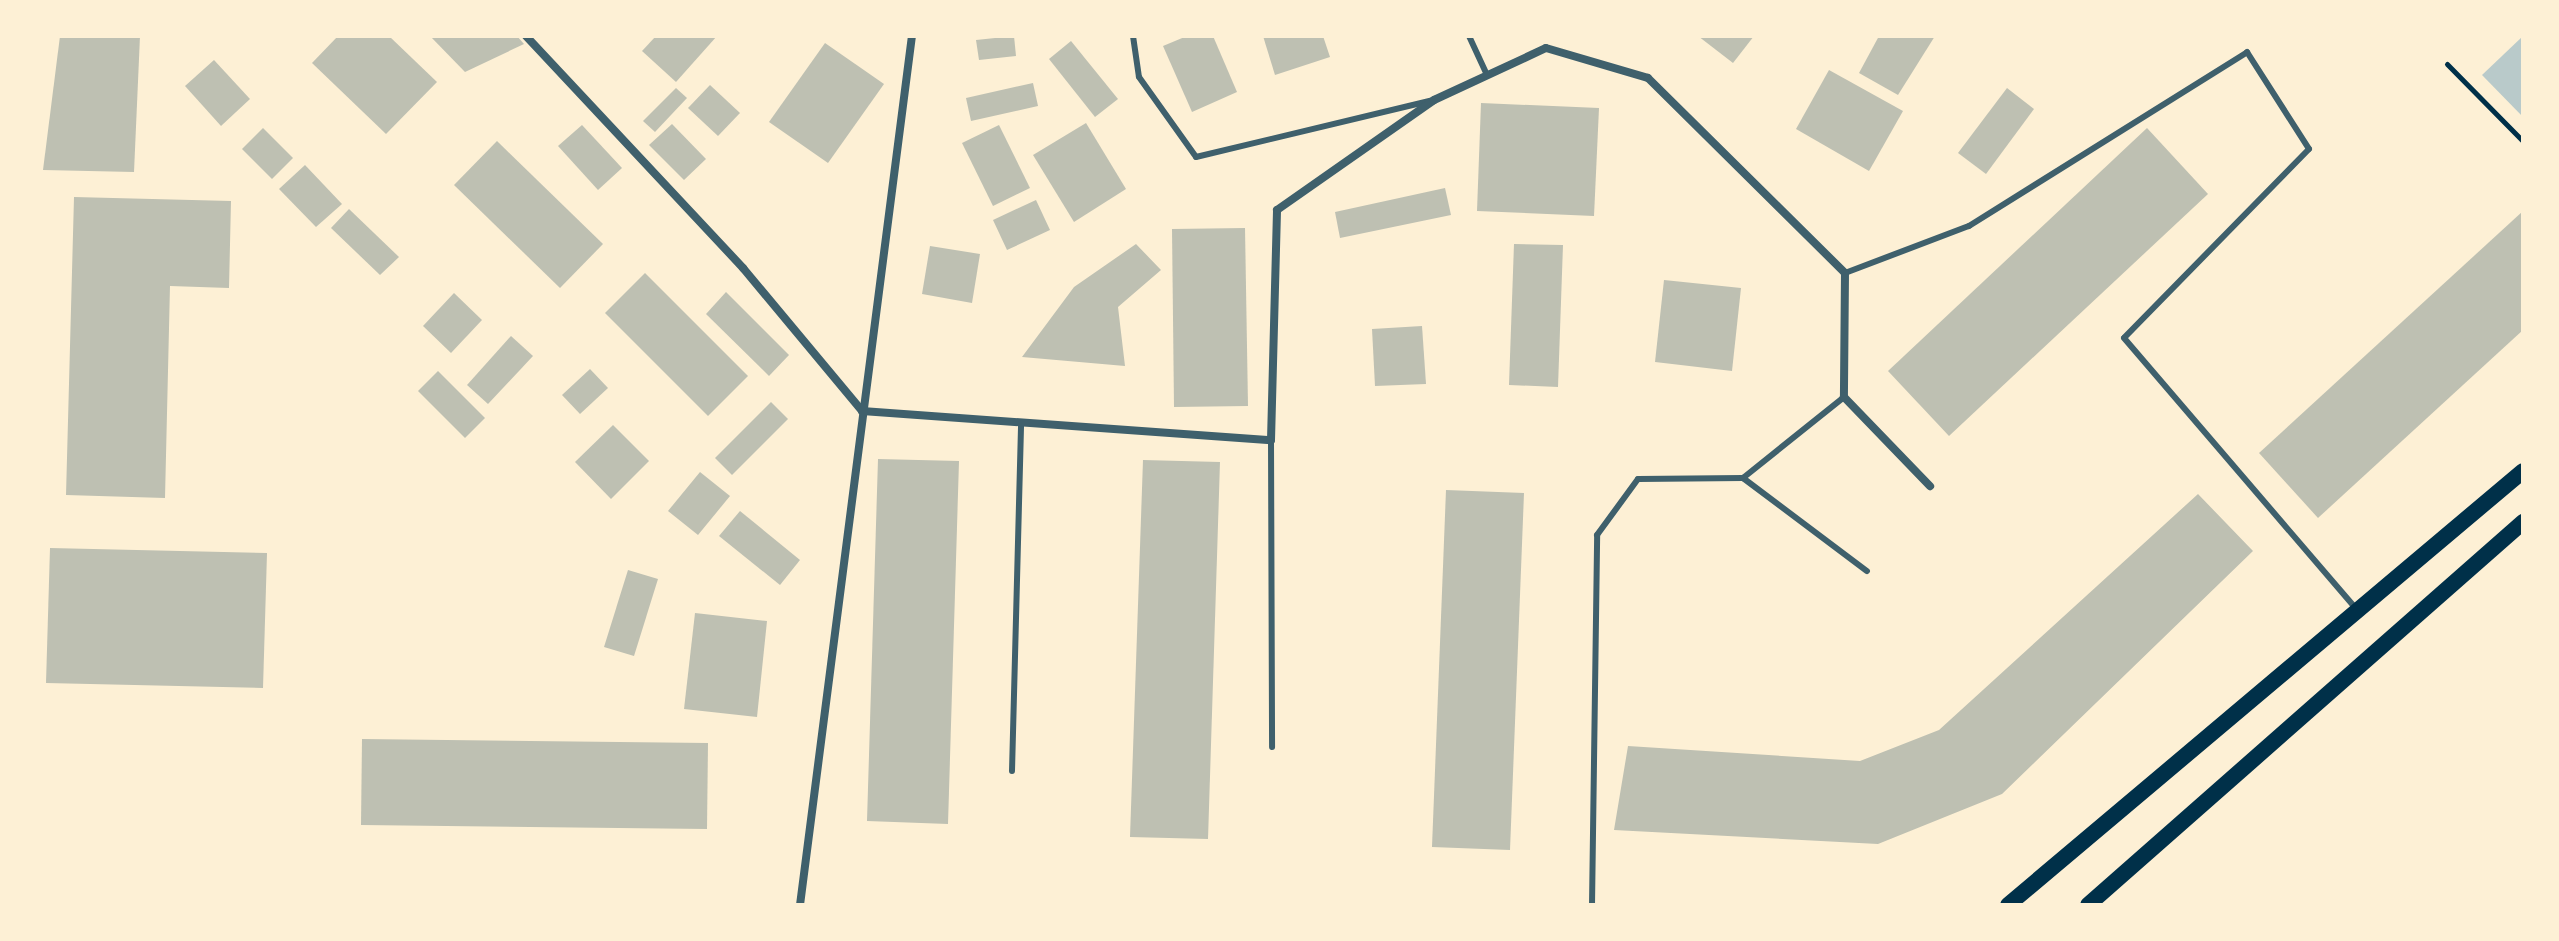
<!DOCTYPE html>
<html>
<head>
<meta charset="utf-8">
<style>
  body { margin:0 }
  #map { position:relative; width:2559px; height:941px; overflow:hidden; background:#fdf0d5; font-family:"Source Serif 4",serif }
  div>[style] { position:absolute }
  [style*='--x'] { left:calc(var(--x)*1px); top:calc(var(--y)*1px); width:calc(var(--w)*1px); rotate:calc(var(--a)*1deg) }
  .green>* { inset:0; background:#b9caca }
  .building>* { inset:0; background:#bec0b2 }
  .path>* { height:5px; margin:-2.5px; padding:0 2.5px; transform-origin:2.5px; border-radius:2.5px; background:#003049 }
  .service>* { height:6px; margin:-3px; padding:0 3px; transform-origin:3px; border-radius:3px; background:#3f606c }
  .minor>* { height:8px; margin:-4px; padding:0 4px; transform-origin:4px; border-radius:4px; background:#3f606c }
  .secondary>* { height:16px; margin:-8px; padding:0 8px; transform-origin:8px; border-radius:8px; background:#003049 }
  span { translate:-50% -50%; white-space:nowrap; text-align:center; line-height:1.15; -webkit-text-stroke:8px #fdf0d5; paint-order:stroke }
  .frame { position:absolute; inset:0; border:38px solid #fdf0d5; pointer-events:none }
</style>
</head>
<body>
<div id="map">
  <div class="green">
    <div style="clip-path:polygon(2523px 36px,2523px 117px,2482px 75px)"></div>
  </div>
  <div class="building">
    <div style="clip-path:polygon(60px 36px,140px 36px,134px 172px,43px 170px)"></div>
    <div style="clip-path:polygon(338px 36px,389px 36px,437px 82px,386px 134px,312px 63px)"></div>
    <div style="clip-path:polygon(430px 36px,517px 36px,524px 44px,465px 72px)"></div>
    <div style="clip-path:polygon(656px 36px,717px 36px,676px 82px,642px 51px)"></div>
    <div style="clip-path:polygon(1014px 36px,1016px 56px,979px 60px,976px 40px)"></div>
    <div style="clip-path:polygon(1187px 36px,1213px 36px,1237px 92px,1192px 112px,1163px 46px)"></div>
    <div style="clip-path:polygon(1263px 36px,1323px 36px,1330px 57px,1275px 75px)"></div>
    <div style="clip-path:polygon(1698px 36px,1754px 36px,1733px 63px)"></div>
    <div style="clip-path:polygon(1879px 36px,1935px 36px,1898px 95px,1859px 73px)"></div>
    <div style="clip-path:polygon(1071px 41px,1118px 99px,1095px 117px,1049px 59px)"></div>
    <div style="clip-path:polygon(825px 43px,884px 84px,828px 163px,769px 122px)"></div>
    <div style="clip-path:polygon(214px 60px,250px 99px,221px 126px,185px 86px)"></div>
    <div style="clip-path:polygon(1829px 70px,1903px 111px,1869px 171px,1796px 129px)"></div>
    <div style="clip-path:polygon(1033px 83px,1038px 106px,971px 121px,966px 98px)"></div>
    <div style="clip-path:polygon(710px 85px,740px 113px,718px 136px,688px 108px)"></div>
    <div style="clip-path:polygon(676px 88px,687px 98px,655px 132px,643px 121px)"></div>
    <div style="clip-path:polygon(2007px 88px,2034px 109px,1986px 174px,1958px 153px)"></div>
    <div style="clip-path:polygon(1481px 103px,1599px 108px,1594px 216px,1477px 211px)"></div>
    <div style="clip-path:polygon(1086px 123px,1126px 189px,1074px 222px,1033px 155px)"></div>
    <div style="clip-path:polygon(672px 124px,706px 159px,684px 180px,649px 145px)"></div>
    <div style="clip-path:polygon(582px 125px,622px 168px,598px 190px,558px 146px)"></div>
    <div style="clip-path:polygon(999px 125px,1030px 188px,993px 206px,962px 143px)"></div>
    <div style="clip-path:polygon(263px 128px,293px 158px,272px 179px,242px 149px)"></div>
    <div style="clip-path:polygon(2147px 128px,2208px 194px,1949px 436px,1888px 371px)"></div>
    <div style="clip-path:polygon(497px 141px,603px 244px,560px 288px,454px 185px)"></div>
    <div style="clip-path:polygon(305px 165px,342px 204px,316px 227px,279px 189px)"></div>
    <div style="clip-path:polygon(1445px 188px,1451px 215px,1340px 238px,1335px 212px)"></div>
    <div style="clip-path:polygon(74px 197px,231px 201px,229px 288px,170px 286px,165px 498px,66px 495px)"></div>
    <div style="clip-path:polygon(1036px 200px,1050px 230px,1007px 250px,993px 220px)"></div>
    <div style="clip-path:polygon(349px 209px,399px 257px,380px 275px,331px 228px)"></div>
    <div style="clip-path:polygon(2523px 211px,2523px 330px,2318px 518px,2259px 453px)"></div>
    <div style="clip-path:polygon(1245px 228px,1248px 406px,1174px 407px,1172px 229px)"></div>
    <div style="clip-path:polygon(1136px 244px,1161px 270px,1118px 307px,1125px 366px,1022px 357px,1074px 287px)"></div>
    <div style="clip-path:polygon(1514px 244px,1563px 245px,1558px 387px,1509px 385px)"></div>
    <div style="clip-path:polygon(930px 246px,980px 254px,972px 303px,922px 294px)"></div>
    <div style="clip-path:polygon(645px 273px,748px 376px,708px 416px,605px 313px)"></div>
    <div style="clip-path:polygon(1664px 280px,1741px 288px,1732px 371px,1655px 362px)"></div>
    <div style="clip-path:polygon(726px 292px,789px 355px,769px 376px,706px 314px)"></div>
    <div style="clip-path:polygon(454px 293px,482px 320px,451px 353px,423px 326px)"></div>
    <div style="clip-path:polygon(1422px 326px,1426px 384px,1375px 386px,1372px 329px)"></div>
    <div style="clip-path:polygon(511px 336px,533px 356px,488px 404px,467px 385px)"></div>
    <div style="clip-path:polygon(590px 369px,608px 388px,580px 414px,562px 395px)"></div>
    <div style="clip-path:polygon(438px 371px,485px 418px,465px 438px,418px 391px)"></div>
    <div style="clip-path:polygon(771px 402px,788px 419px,732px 475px,715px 458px)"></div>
    <div style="clip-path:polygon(613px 425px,649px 461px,611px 499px,575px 462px)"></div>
    <div style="clip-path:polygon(878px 459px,959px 461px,948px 824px,867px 821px)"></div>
    <div style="clip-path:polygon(1143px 460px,1220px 462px,1208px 839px,1130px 837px)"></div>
    <div style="clip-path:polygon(700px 472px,730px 496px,698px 535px,668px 511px)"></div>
    <div style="clip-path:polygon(1446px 490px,1524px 493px,1510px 850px,1432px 847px)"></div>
    <div style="clip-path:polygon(2198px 494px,2253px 551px,2002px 794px,1878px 844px,1614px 830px,1628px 746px,1860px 761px,1939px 730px)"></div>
    <div style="clip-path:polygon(740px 511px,800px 560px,780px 585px,719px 536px)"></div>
    <div style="clip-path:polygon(50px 548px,267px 553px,263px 688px,46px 683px)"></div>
    <div style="clip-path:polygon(628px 570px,658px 579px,634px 656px,604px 647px)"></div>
    <div style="clip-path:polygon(695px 613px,767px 621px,757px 717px,684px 709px)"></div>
    <div style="clip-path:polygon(362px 739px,708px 743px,707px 829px,361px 825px)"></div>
  </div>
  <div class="path">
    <div style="--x:2447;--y:64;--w:108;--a:45.4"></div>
  </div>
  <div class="service">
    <div style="--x:1133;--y:36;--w:41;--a:81.7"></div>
    <div style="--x:1139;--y:77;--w:98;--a:54.5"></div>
    <div style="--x:1196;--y:157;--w:241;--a:-13.5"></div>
    <div style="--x:1469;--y:36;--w:43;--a:65.2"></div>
    <div style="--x:1845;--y:273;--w:133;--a:-20.8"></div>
    <div style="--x:1969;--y:226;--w:328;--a:-32"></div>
    <div style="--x:2247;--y:52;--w:115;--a:57.4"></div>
    <div style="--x:2309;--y:149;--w:264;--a:134.4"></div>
    <div style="--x:2124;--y:338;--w:357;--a:49.4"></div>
    <div style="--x:1271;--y:440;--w:307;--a:89.8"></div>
    <div style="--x:1743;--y:478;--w:129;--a:-38.7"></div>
    <div style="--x:1012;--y:771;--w:349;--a:-88.5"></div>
    <div style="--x:1592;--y:905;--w:370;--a:-89.2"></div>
    <div style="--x:1597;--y:535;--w:69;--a:-53.8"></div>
    <div style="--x:1638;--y:479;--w:105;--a:-0.5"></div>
    <div style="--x:1743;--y:478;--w:155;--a:36.9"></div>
  </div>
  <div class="minor">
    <div style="--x:526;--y:36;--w:318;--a:46.9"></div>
    <div style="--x:743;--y:268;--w:186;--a:50.2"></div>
    <div style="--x:862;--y:411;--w:410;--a:4.1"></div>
    <div style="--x:1271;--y:440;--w:230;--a:-88.5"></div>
    <div style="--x:1277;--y:210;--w:192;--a:-35"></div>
    <div style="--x:1434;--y:100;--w:123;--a:-24.9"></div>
    <div style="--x:1546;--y:48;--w:106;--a:16.4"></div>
    <div style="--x:1648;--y:78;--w:277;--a:44.7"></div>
    <div style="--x:1845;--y:273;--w:124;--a:90.5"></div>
    <div style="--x:1844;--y:397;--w:124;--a:46"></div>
    <div style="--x:800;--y:905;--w:876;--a:-82.66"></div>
  </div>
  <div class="secondary">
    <div style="--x:2008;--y:905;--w:673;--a:-40.12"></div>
    <div style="--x:2088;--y:905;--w:580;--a:-41.36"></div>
  </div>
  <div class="frame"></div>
</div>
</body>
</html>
